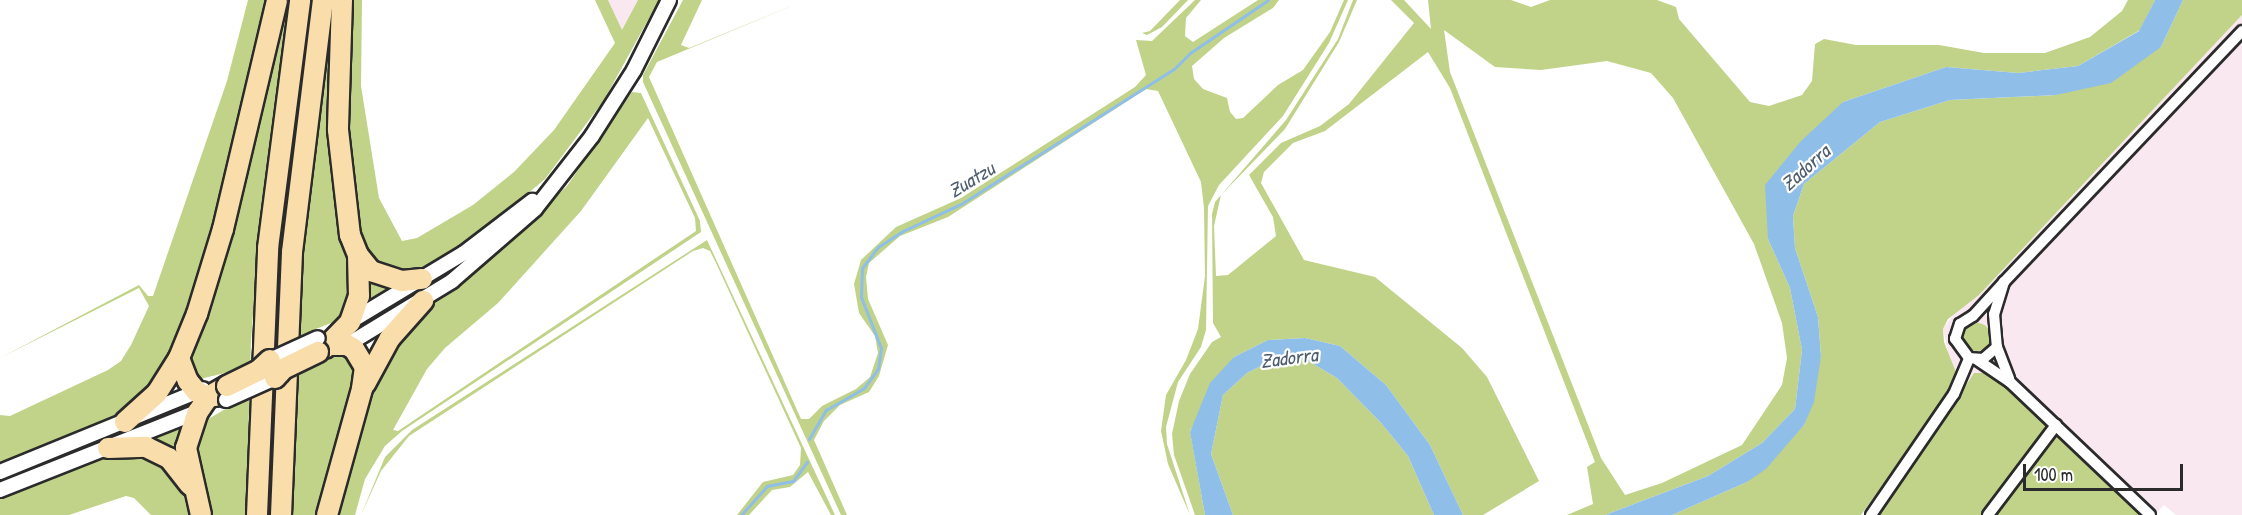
<!DOCTYPE html>
<html>
<head>
<meta charset="utf-8">
<style>
  body { margin:0 }
  #map { position:relative; width:2242px; height:515px; overflow:hidden; background:#fff; font-family:"Patrick Hand",sans-serif }
  div>[style] { position:absolute }
  [style*='--x'] { left:calc(var(--x)*1px); top:calc(var(--y)*1px); width:calc(var(--w)*1px); rotate:calc(var(--a)*1deg) }
  .built>* { inset:0; background:#f9e8ef }
  .green>* { inset:0; background:#c0d388 }
  .round { border-radius:50% }
  .water>* { inset:0; background:#8fbee9 }
  .stream>* { height:3px; margin:-1.5px; padding:0 1.5px; transform-origin:1.5px; border-radius:1.5px; background:#8fbee9 }
  .roads { filter:drop-shadow(2px 0 #2b2b2b) drop-shadow(-2px 0 #2b2b2b) drop-shadow(0 2px #2b2b2b) drop-shadow(0 -2px #2b2b2b) }
  .minor>* { height:10px; margin:-5px; padding:0 5px; transform-origin:5px; border-radius:5px; background:#fff }
  .tertiary>* { height:14px; margin:-7px; padding:0 7px; transform-origin:7px; border-radius:7px; background:#fff }
  .motorway>* { height:20px; margin:-10px; padding:0 10px; transform-origin:10px; border-radius:10px; background:#f9deab }
  .bridges { filter:drop-shadow(2px 0 #2b2b2b) drop-shadow(-2px 0 #2b2b2b) drop-shadow(0 2px #2b2b2b) drop-shadow(0 -2px #2b2b2b) }
  .tertiary-bridge>* { height:14px; margin:-7px; padding:0 7px; transform-origin:7px; border-radius:7px; background:#fff }
  .motorway-bridge>* { height:20px; margin:-10px; padding:0 10px; transform-origin:10px; border-radius:10px; background:#f9deab }
  span { translate:-50% -50%; white-space:nowrap; text-align:center; line-height:1.15; -webkit-text-stroke:4.5px #fff; paint-order:stroke }
  .water-label { font-size:20px; color:#4e5e6e; font-style:italic }
  .scale { position:absolute; left:2023px; top:464px; width:160px; height:27px; box-sizing:border-box; border:3px solid #2b2b2b; border-top:0; padding-left:8px; font-size:18px; line-height:21px; white-space:nowrap; color:#2b2b2b; -webkit-text-stroke:4px #fff; paint-order:stroke }
</style>
</head>
<body>
<div id="map">
  <div class="built">
    <div style="clip-path:polygon(608px 0,638px 0,622px 31px)"></div>
    <div style="clip-path:polygon(2242px 15px,2242px 515px,2176px 515px,2164px 505px,2154px 515px,2141px 515px,1994px 373px,1974px 373px,1967px 383px,1955px 384px,1943px 329px,1957px 309px,1979px 295px)"></div>
  </div>
  <div class="green">
    <div style="clip-path:polygon(248px 0,269px 0,227px 183px,186px 326px,154px 386px,120px 415px,0 465px,0 415px,10px 416px,108px 370px,121px 361px,131px 345px,149px 306px,139px 288px,0 358px,139px 285px,148px 296px,153px 296px,227px 81px)"></div>
    <div style="clip-path:polygon(283px 0,290px 0,261px 207px,251px 341px,246px 515px,207px 515px,196px 469px,198px 425px,234px 404px,229px 372px,196px 380px,187px 360px)"></div>
    <div style="clip-path:polygon(308px 0,315px 0,296px 138px,279px 311px,274px 515px,266px 515px,279px 225px)"></div>
    <div style="clip-path:polygon(350px 0,362px 0,361px 86px,379px 198px,402px 241px,417px 238px,473px 205px,514px 172px,554px 130px,615px 43px,595px 0,608px 0,622px 30px,638px 0,659px 0,604px 100px,545px 179px,480px 234px,438px 263px,412px 273px,397px 273px,373px 263px,358px 238px,345px 104px)"></div>
    <div style="clip-path:polygon(683px 0,702px 0,681px 45px,689px 48px,806px 0,657px 62px,649px 77px,801px 419px,809px 419px,822px 406px,856px 389px,870px 377px,878px 353px,875px 336px,859px 313px,854px 284px,861px 260px,896px 227px,961px 198px,1135px 87px,1146px 75px,1136px 40px,1152px 41px,1195px 0,1201px 0,1186px 18px,1185px 36px,1193px 42px,1258px 0,1279px 0,1273px 8px,1224px 38px,1192px 66px,1194px 79px,1203px 89px,1227px 98px,1230px 112px,1236px 119px,1243px 118px,1278px 85px,1303px 70px,1330px 32px,1344px 0,1348px 0,1329px 43px,1283px 116px,1219px 185px,1208px 206px,1206px 330px,1201px 347px,1178px 382px,1166px 427px,1167px 444px,1190px 515px,1168px 464px,1161px 431px,1166px 395px,1186px 360px,1198px 329px,1205px 276px,1204px 208px,1201px 182px,1158px 91px,1146px 89px,948px 217px,900px 236px,869px 263px,866px 277px,868px 299px,888px 345px,879px 376px,869px 392px,840px 405px,824px 421px,814px 440px,847px 515px,841px 515px,643px 82px,643px 75px)"></div>
    <div style="clip-path:polygon(1180px 0,1188px 0,1162px 27px,1147px 35px,1142px 33px,1150px 31px)"></div>
    <div style="clip-path:polygon(evenodd,1353px 0,1357px 0,1339px 42px,1285px 129px,1221px 195px,1214px 226px,1216px 276px,1228px 275px,1276px 236px,1273px 217px,1249px 175px,1281px 143px,1320px 126px,1349px 104px,1414px 23px,1391px 0,1404px 0,1431px 29px,1428px 0,1511px 0,1531px 7px,1550px 0,1657px 0,1676px 7px,1679px 19px,1750px 102px,1769px 106px,1802px 95px,1812px 81px,1815px 44px,1824px 39px,1856px 45px,1939px 45px,1984px 53px,2045px 53px,2090px 37px,2122px 11px,2128px 0,2155px 0,2140px 30px,2078px 66px,2018px 73px,1946px 67px,1843px 102px,1768px 239px,1790px 288px,1802px 350px,1795px 409px,1762px 443px,1708px 476px,1605px 515px,1567px 515px,1593px 504px,1587px 467px,1595px 462px,1450px 88px,1428px 52px,1325px 131px,1293px 143px,1264px 172px,1261px 183px,1304px 260px,1375px 277px,1462px 348px,1487px 377px,1539px 481px,1483px 515px,1463px 515px,1430px 445px,1386px 385px,1340px 346px,1305px 338px,1268px 340px,1234px 357px,1190px 431px,1205px 515px,1195px 515px,1174px 455px,1172px 434px,1179px 401px,1190px 374px,1212px 342px,1221px 337px,1213px 323px,1212px 214px,1215px 202px,1286px 120px,1338px 39px,1353px 0,1444px 30px,1495px 67px,1541px 70px,1607px 61px,1651px 73px,1673px 98px,1754px 244px,1782px 323px,1787px 358px,1782px 385px,1742px 445px,1662px 483px,1625px 495px,1601px 458px,1450px 72px,1444px 30px)"></div>
    <div style="clip-path:polygon(2183px 0,2242px 0,2242px 15px,1979px 295px,1948px 319px,1943px 329px,1944px 342px,1957px 375px,1955px 384px,1861px 515px,1672px 515px,1747px 482px,1804px 425px,1821px 356px,1818px 317px,1795px 248px,1793px 216px,1804px 184px,1880px 122px,1950px 100px,2056px 95px,2161px 47px)"></div>
    <div style="clip-path:polygon(330px 19px,333px 20px,352px 289px,341px 319px,311px 331px,317px 365px,343px 352px,350px 355px,359px 380px,320px 515px,291px 515px,297px 313px,308px 186px)"></div>
    <div style="clip-path:polygon(evenodd,632px 92px,641px 93px,700px 221px,701px 232px,402px 431px,385px 446px,365px 479px,355px 515px,336px 515px,351px 443px,378px 375px,401px 336px,429px 306px,472px 275px,567px 186px,632px 92px,648px 118px,695px 218px,696px 231px,398px 431px,393px 430px,427px 369px,445px 348px,498px 303px,581px 211px,648px 118px)"></div>
    <div style="clip-path:polygon(707px 240px,835px 515px,831px 515px,808px 472px,790px 487px,772px 490px,749px 515px,737px 515px,763px 482px,793px 475px,800px 465px,801px 448px,716px 263px,710px 251px,703px 248px,693px 251px,409px 436px,381px 471px,361px 515px,385px 457px,412px 430px)"></div>
    <div style="clip-path:polygon(364px 274px,396px 288px,363px 306px)"></div>
    <div class="round" style="left:1963px;top:323px;width:28px;height:28px"></div>
    <div style="clip-path:polygon(1305px 359px,1337px 378px,1382px 424px,1408px 456px,1434px 515px,1233px 515px,1211px 454px,1223px 395px,1247px 373px,1269px 362px)"></div>
    <div style="clip-path:polygon(1974px 373px,1994px 373px,2141px 515px,1880px 515px)"></div>
    <div style="clip-path:polygon(182px 427px,180px 458px,146px 440px)"></div>
    <div style="clip-path:polygon(120px 452px,164px 463px,189px 497px,194px 515px,151px 515px,134px 498px,126px 496px,69px 515px,0 515px,0 495px)"></div>
  </div>
  <div class="water">
    <div style="clip-path:polygon(2155px 0,2183px 0,2161px 47px,2111px 83px,2056px 95px,1950px 100px,1880px 122px,1804px 184px,1793px 216px,1795px 248px,1818px 317px,1821px 356px,1814px 402px,1804px 425px,1766px 469px,1747px 482px,1672px 515px,1605px 515px,1708px 476px,1762px 443px,1795px 409px,1802px 350px,1790px 288px,1768px 239px,1765px 185px,1801px 141px,1843px 102px,1946px 67px,2018px 73px,2078px 66px,2139px 31px)"></div>
    <div style="clip-path:polygon(1305px 338px,1340px 346px,1386px 385px,1430px 445px,1463px 515px,1434px 515px,1408px 456px,1382px 424px,1337px 378px,1305px 359px,1269px 362px,1247px 373px,1223px 395px,1211px 454px,1233px 515px,1205px 515px,1190px 432px,1210px 383px,1234px 357px,1268px 340px)"></div>
  </div>
  <div class="stream">
    <div style="--x:809;--y:439;--w:34;--a:-60"></div>
    <div style="--x:826;--y:410;--w:44;--a:-30.1"></div>
    <div style="--x:864;--y:388;--w:24;--a:-54"></div>
    <div style="--x:878;--y:369;--w:21;--a:-82"></div>
    <div style="--x:881;--y:348;--w:55;--a:-111.4"></div>
    <div style="--x:861;--y:297;--w:29;--a:-88"></div>
    <div style="--x:862;--y:268;--w:26;--a:-53"></div>
    <div style="--x:878;--y:247;--w:30;--a:-33"></div>
    <div style="--x:903;--y:231;--w:64;--a:-25"></div>
    <div style="--x:961;--y:204;--w:252;--a:-32.4"></div>
    <div style="--x:1174;--y:69;--w:23;--a:-45"></div>
    <div style="--x:1190;--y:53;--w:94;--a:-34.2"></div>
    <div style="--x:741;--y:515;--w:39;--a:-48"></div>
    <div style="--x:767;--y:486;--w:26;--a:-11"></div>
    <div style="--x:793;--y:481;--w:24;--a:-54"></div>
  </div>
  <div class="roads">
    <div class="minor">
      <div style="--x:2004;--y:282;--w:34;--a:107"></div>
      <div style="--x:1994;--y:314;--w:33;--a:85"></div>
      <div style="--x:1997;--y:347;--w:18;--a:139"></div>
      <div style="--x:1983;--y:359;--w:14;--a:-176"></div>
      <div style="--x:1969;--y:358;--w:24;--a:-126"></div>
      <div style="--x:1955;--y:339;--w:16;--a:-72"></div>
      <div style="--x:1960;--y:324;--w:15;--a:-32"></div>
      <div style="--x:1973;--y:316;--w:46;--a:-47.6"></div>
      <div style="--x:2004;--y:282;--w:346;--a:-46.5"></div>
      <div style="--x:1997;--y:347;--w:34;--a:69"></div>
      <div style="--x:1976;--y:359;--w:41;--a:34.1"></div>
      <div style="--x:2010;--y:382;--w:193;--a:43.5"></div>
      <div style="--x:1871;--y:515;--w:147;--a:-55.6"></div>
      <div style="--x:1954;--y:394;--w:39;--a:-67"></div>
      <div style="--x:1988;--y:515;--w:113;--a:-52.9"></div>
    </div>
    <div class="tertiary">
      <div style="--x:348;--y:323;--w:135;--a:-31.1"></div>
      <div style="--x:464;--y:253;--w:86;--a:-37.4"></div>
      <div style="--x:342;--y:348;--w:129;--a:-31.3"></div>
      <div style="--x:452;--y:281;--w:110;--a:-40.9"></div>
      <div style="--x:535;--y:209;--w:93;--a:-52"></div>
      <div style="--x:592;--y:136;--w:78;--a:-57.5"></div>
      <div style="--x:634;--y:70;--w:78;--a:-63.4"></div>
      <div style="--x:0;--y:472;--w:219;--a:-22.2"></div>
      <div style="--x:0;--y:490;--w:217;--a:-21.6"></div>
    </div>
    <div class="motorway">
      <div style="--x:342;--y:0;--w:130;--a:91.8"></div>
      <div style="--x:338;--y:130;--w:106;--a:83.5"></div>
      <div style="--x:350;--y:235;--w:22;--a:68"></div>
      <div style="--x:358;--y:255;--w:21;--a:51"></div>
      <div style="--x:371;--y:271;--w:33;--a:18"></div>
      <div style="--x:402;--y:281;--w:20;--a:-6"></div>
      <div style="--x:319;--y:345;--w:28;--a:0"></div>
      <div style="--x:347;--y:345;--w:8;--a:30"></div>
      <div style="--x:354;--y:349;--w:21;--a:59"></div>
      <div style="--x:365;--y:367;--w:22;--a:98"></div>
      <div style="--x:362;--y:389;--w:131;--a:105.5"></div>
      <div style="--x:325;--y:348;--w:36;--a:-46"></div>
      <div style="--x:350;--y:322;--w:28;--a:-71"></div>
      <div style="--x:359;--y:296;--w:41;--a:-91.4"></div>
      <div style="--x:179;--y:358;--w:25;--a:69"></div>
      <div style="--x:188;--y:381;--w:14;--a:51"></div>
      <div style="--x:197;--y:392;--w:12;--a:24"></div>
      <div style="--x:208;--y:397;--w:12;--a:-9"></div>
      <div style="--x:365;--y:384;--w:52;--a:-61.5"></div>
      <div style="--x:390;--y:338;--w:50;--a:-48.3"></div>
      <div style="--x:125;--y:422;--w:43;--a:-42.2"></div>
      <div style="--x:157;--y:393;--w:41;--a:-57.8"></div>
      <div style="--x:179;--y:358;--w:48;--a:-67.8"></div>
      <div style="--x:197;--y:314;--w:89;--a:-73"></div>
      <div style="--x:223;--y:229;--w:235;--a:-76.7"></div>
      <div style="--x:108;--y:448;--w:38;--a:-2"></div>
      <div style="--x:146;--y:447;--w:25;--a:26"></div>
      <div style="--x:169;--y:458;--w:34;--a:52"></div>
      <div style="--x:201;--y:515;--w:69;--a:-102.6"></div>
      <div style="--x:186;--y:448;--w:38;--a:-72"></div>
      <div style="--x:198;--y:412;--w:18;--a:-56"></div>
      <div style="--x:208;--y:397;--w:22;--a:-30"></div>
      <div style="--x:257;--y:515;--w:267;--a:-87.6"></div>
      <div style="--x:268;--y:248;--w:250;--a:-82.6"></div>
      <div style="--x:281;--y:515;--w:263;--a:-87.6"></div>
      <div style="--x:292;--y:252;--w:254;--a:-83"></div>
    </div>
  </div>
  <div class="bridges">
    <div class="tertiary-bridge">
      <div style="--x:263;--y:363;--w:60;--a:-24.4"></div>
      <div style="--x:226;--y:400;--w:61;--a:-24.1"></div>
    </div>
    <div class="motorway-bridge">
      <div style="--x:275;--y:378;--w:12;--a:-48"></div>
      <div style="--x:283;--y:369;--w:39;--a:-26"></div>
      <div style="--x:227;--y:386;--w:34;--a:-26"></div>
      <div style="--x:258;--y:371;--w:16;--a:-43"></div>
    </div>
  </div>
  <div class="water-label">
    <span style="left:1805px;top:167px;rotate:-42deg">Zadorra</span>
    <span style="left:971px;top:179px;rotate:-31deg">Zuatzu</span>
    <span style="left:1289px;top:357px;rotate:-7deg">Zadorra</span>
  </div>
  <div class="scale">100 m</div>
</div>
</body>
</html>
